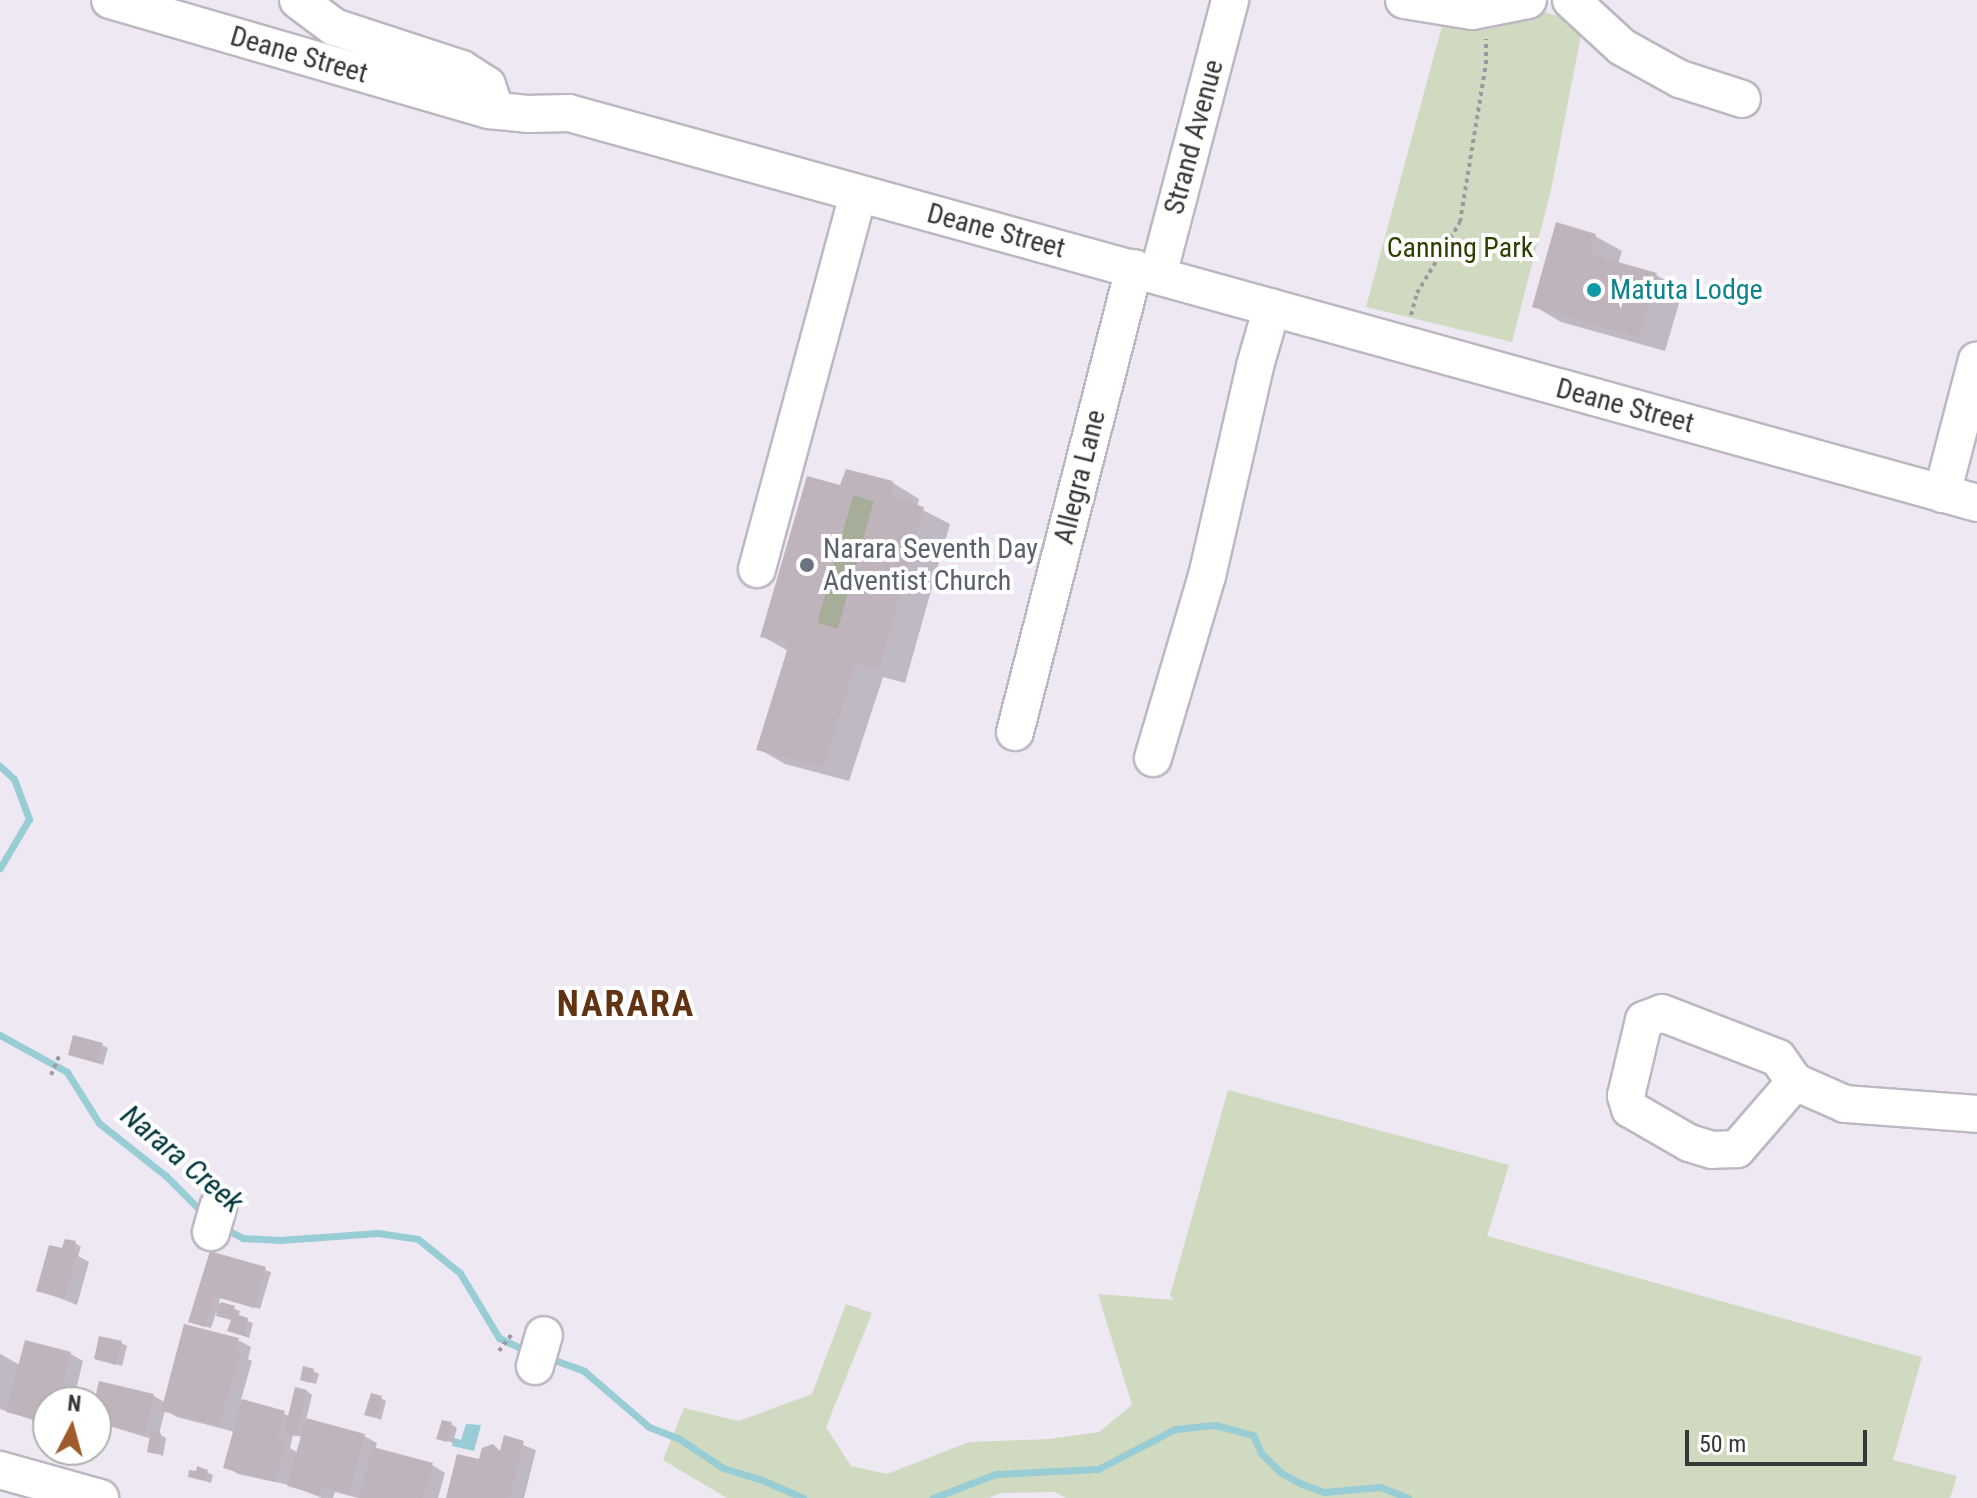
<!DOCTYPE html>
<html>
<head>
<meta charset="utf-8">
<style>
  body { margin:0 }
  #map { position:relative; width:1977px; height:1498px; overflow:hidden; background:#eee8f3; font-family:"Roboto Condensed",sans-serif }
  div>[style] { position:absolute }
  [style*='--x'] { left:calc(var(--x)*1px); top:calc(var(--y)*1px); width:calc(var(--w)*1px); rotate:calc(var(--a)*1deg) }
  .green>* { inset:0; background:#d0dac1 }
  .water>* { inset:0; background:#98cdd5 }
  .shadow>* { inset:0; background:#0003 }
  .stream>* { height:7px; margin:-3.5px; padding:0 3.5px; transform-origin:3.5px; border-radius:3.5px; background:#98cdd5 }
  .building>* { inset:0; background:#bfb4bb }
  .path>* { height:4px; margin-top:-2px; transform-origin:0; background:repeating-linear-gradient(90deg,#9e99a1 0 4px,transparent 0 8px) }
  .roads { filter:drop-shadow(2px 0 #bdb7c2) drop-shadow(-2px 0 #bdb7c2) drop-shadow(0 2px #bdb7c2) drop-shadow(0 -2px #bdb7c2) }
  .minor>* { height:36px; margin:-18px; padding:0 18px; transform-origin:18px; border-radius:18px; background:#fff }
  .dots>* { width:22px; height:22px; translate:-50% -50%; box-sizing:border-box; border:4px solid #fff; border-radius:50% }
  span { translate:-50% -50%; white-space:nowrap; text-align:center; line-height:1.15; -webkit-text-stroke:8px #fff; paint-order:stroke }
  .street-label { font-size:28px; color:#39363a }
  .park-label { font-size:28px; color:#2d4001 }
  .culture-label { font-size:28px; color:#0d838f }
  .left { translate:0 -50%; text-align:left }
  .worship-label { font-size:28px; color:#5b616d }
  .water-label { font-size:30px; color:#00363c; font-style:italic }
  .district-label { font-size:36px; color:#613312; font-weight:700; letter-spacing:2px }
  .north { position:absolute; left:32px; top:1386px; width:80px; height:80px; box-sizing:border-box; background:#fff; border:2px solid #b0afb0; border-radius:50%; rotate:6deg; font-size:22px; font-weight:700; line-height:32px; text-align:center; color:#39363a }
  .north::after { content:''; display:block; margin:auto; width:28px; height:36px; background:#9f5b2c; clip-path:polygon(50% 0,100% 100%,50% 72%,0 100%) }
  .scale { position:absolute; left:1685px; top:1430px; width:182px; height:36px; box-sizing:border-box; border:4px solid #39363a; border-top:0; padding-left:10px; font-size:24px; line-height:28px; white-space:nowrap; color:#39363a; -webkit-text-stroke:6px #fff; paint-order:stroke }
</style>
</head>
<body>
<div id="map">
  <div class="green">
    <div style="clip-path:polygon(1538px 10px,1564px 18px,1581px 35px,1551px 190px,1512px 342px,1366px 307px,1442px 26px,1485px 27px)"></div>
    <div style="clip-path:polygon(853px 495px,874px 501px,838px 629px,817px 623px)"></div>
    <div style="clip-path:polygon(1228px 1090px,1509px 1165px,1487px 1236px,1922px 1357px,1893px 1460px,1957px 1476px,1950px 1498px,1066px 1498px,1055px 1492px,1001px 1493px,989px 1498px,727px 1498px,663px 1460px,684px 1408px,739px 1421px,812px 1394px,846px 1304px,872px 1313px,826px 1427px,851px 1466px,887px 1474px,969px 1442px,1049px 1439px,1099px 1432px,1132px 1405px,1098px 1294px,1174px 1300px,1170px 1295px)"></div>
  </div>
  <div class="water">
    <div style="clip-path:polygon(466px 1424px,481px 1425px,474px 1451px,452px 1446px,454px 1438px,461px 1440px)"></div>
  </div>
  <div class="shadow">
    <div style="clip-path:polygon(1595px 236px,1622px 251px,1618px 264px,1656px 275px,1683px 290px,1665px 351px,1561px 322px,1534px 306px)"></div>
    <div style="clip-path:polygon(847px 472px,893px 483px,919px 499px,917px 507px,950px 524px,905px 683px,883px 677px,849px 781px,785px 764px,759px 749px,788px 651px,762px 636px)"></div>
    <div style="clip-path:polygon(102px 1045px,108px 1048px,103px 1065px,70px 1054px)"></div>
    <div style="clip-path:polygon(75px 1243px,81px 1247px,78px 1256px,89px 1262px,77px 1305px,39px 1290px)"></div>
    <div style="clip-path:polygon(211px 1253px,271px 1272px,260px 1309px,220px 1298px,219px 1303px,240px 1311px,238px 1317px,253px 1323px,249px 1338px,235px 1333px,233px 1321px,216px 1313px,211px 1328px,196px 1324px)"></div>
    <div style="clip-path:polygon(evenodd,238px 1340px,251px 1347px,248px 1359px,252px 1361px,241px 1400px,290px 1416px,307px 1391px,312px 1395px,306px 1420px,364px 1436px,377px 1443px,375px 1450px,432px 1465px,445px 1473px,438px 1498px,358px 1498px,335px 1492px,333px 1498px,322px 1498px,289px 1485px,238px 1474px,226px 1467px,235px 1432px,177px 1417px,165px 1410px,159px 1434px,166px 1438px,163px 1456px,149px 1451px,152px 1439px,96px 1422px,101px 1383px,154px 1396px,166px 1403px,238px 1340px,293px 1435px,302px 1437px,298px 1453px,290px 1448px,293px 1435px)"></div>
    <div style="clip-path:polygon(121px 1343px,127px 1346px,122px 1366px,96px 1358px)"></div>
    <div style="clip-path:polygon(0 1354px,20px 1365px,71px 1354px,83px 1361px,73px 1402px,48px 1402px,48px 1425px,0 1409px)"></div>
    <div style="clip-path:polygon(313px 1371px,319px 1374px,316px 1384px,308px 1382px)"></div>
    <div style="clip-path:polygon(381px 1398px,386px 1401px,381px 1420px,367px 1414px)"></div>
    <div style="clip-path:polygon(451px 1424px,457px 1428px,453px 1443px,439px 1438px)"></div>
    <div style="clip-path:polygon(505px 1438px,536px 1450px,524px 1498px,450px 1498px,492px 1446px,502px 1452px)"></div>
    <div style="clip-path:polygon(199px 1469px,213px 1475px,211px 1483px,190px 1476px)"></div>
  </div>
  <div class="stream">
    <div style="--x:0;--y:766;--w:19;--a:43"></div>
    <div style="--x:14;--y:779;--w:43;--a:69.4"></div>
    <div style="--x:29;--y:819;--w:57;--a:120.6"></div>
    <div style="--x:0;--y:1035;--w:77;--a:28.9"></div>
    <div style="--x:67;--y:1072;--w:60;--a:57.9"></div>
    <div style="--x:99;--y:1123;--w:85;--a:38.3"></div>
    <div style="--x:166;--y:1176;--w:55;--a:45"></div>
    <div style="--x:222;--y:1227;--w:24;--a:28"></div>
    <div style="--x:243;--y:1238;--w:37;--a:3"></div>
    <div style="--x:280;--y:1240;--w:98;--a:-4.1"></div>
    <div style="--x:378;--y:1233;--w:40;--a:8.5"></div>
    <div style="--x:418;--y:1239;--w:54;--a:39"></div>
    <div style="--x:460;--y:1273;--w:76;--a:59"></div>
    <div style="--x:499;--y:1338;--w:33;--a:25"></div>
    <div style="--x:549;--y:1358;--w:37;--a:20"></div>
    <div style="--x:584;--y:1371;--w:86;--a:40.7"></div>
    <div style="--x:649;--y:1427;--w:31;--a:21"></div>
    <div style="--x:678;--y:1438;--w:54;--a:33.7"></div>
    <div style="--x:723;--y:1468;--w:39;--a:17"></div>
    <div style="--x:760;--y:1479;--w:47;--a:23.8"></div>
    <div style="--x:933;--y:1498;--w:67;--a:-20.9"></div>
    <div style="--x:996;--y:1474;--w:102;--a:-2.8"></div>
    <div style="--x:1098;--y:1469;--w:87;--a:-27.5"></div>
    <div style="--x:1175;--y:1429;--w:40;--a:-5.7"></div>
    <div style="--x:1215;--y:1425;--w:39;--a:15"></div>
    <div style="--x:1253;--y:1435;--w:20;--a:66"></div>
    <div style="--x:1261;--y:1453;--w:27;--a:45"></div>
    <div style="--x:1280;--y:1472;--w:25;--a:29"></div>
    <div style="--x:1302;--y:1484;--w:23;--a:20"></div>
    <div style="--x:1324;--y:1492;--w:56;--a:-5.1"></div>
    <div style="--x:1380;--y:1487;--w:30;--a:21"></div>
  </div>
  <div class="building">
    <div style="clip-path:polygon(1556px 222px,1596px 234px,1590px 254px,1657px 273px,1639px 337px,1532px 307px)"></div>
    <div style="clip-path:polygon(evenodd,846px 469px,893px 481px,890px 496px,924px 507px,879px 669px,856px 663px,823px 767px,756px 750px,789px 644px,760px 637px,807px 476px,840px 485px,846px 469px,853px 495px,874px 501px,838px 629px,817px 623px,853px 495px)"></div>
    <div style="clip-path:polygon(73px 1035px,103px 1043px,97px 1063px,68px 1055px)"></div>
    <div style="clip-path:polygon(65px 1239px,76px 1241px,73px 1252px,77px 1253px,64px 1299px,36px 1291px,49px 1245px,62px 1248px)"></div>
    <div style="clip-path:polygon(210px 1251px,266px 1267px,254px 1308px,214px 1296px,205px 1327px,188px 1322px)"></div>
    <div style="clip-path:polygon(221px 1302px,235px 1306px,233px 1313px,248px 1318px,244px 1336px,227px 1331px,231px 1320px,216px 1316px)"></div>
    <div style="clip-path:polygon(184px 1324px,239px 1338px,235px 1351px,240px 1352px,219px 1425px,161px 1411px)"></div>
    <div style="clip-path:polygon(99px 1336px,122px 1341px,116px 1365px,94px 1359px)"></div>
    <div style="clip-path:polygon(25px 1340px,71px 1352px,58px 1402px,48px 1402px,48px 1423px,6px 1412px)"></div>
    <div style="clip-path:polygon(303px 1366px,314px 1369px,310px 1383px,300px 1380px)"></div>
    <div style="clip-path:polygon(99px 1381px,154px 1394px,145px 1434px,96px 1422px,94px 1402px)"></div>
    <div style="clip-path:polygon(295px 1387px,307px 1390px,296px 1436px,284px 1433px)"></div>
    <div style="clip-path:polygon(371px 1393px,382px 1396px,375px 1418px,364px 1415px)"></div>
    <div style="clip-path:polygon(242px 1399px,285px 1411px,277px 1441px,286px 1443px,275px 1482px,223px 1468px)"></div>
    <div style="clip-path:polygon(306px 1418px,365px 1434px,349px 1493px,322px 1486px,320px 1495px,287px 1486px)"></div>
    <div style="clip-path:polygon(442px 1420px,452px 1422px,447px 1442px,436px 1439px)"></div>
    <div style="clip-path:polygon(151px 1431px,161px 1433px,157px 1454px,147px 1452px)"></div>
    <div style="clip-path:polygon(504px 1435px,524px 1441px,509px 1498px,446px 1498px,457px 1454px,479px 1459px,482px 1448px,493px 1444px,500px 1451px)"></div>
    <div style="clip-path:polygon(373px 1447px,433px 1463px,423px 1498px,359px 1498px)"></div>
    <div style="clip-path:polygon(197px 1466px,208px 1470px,205px 1481px,188px 1477px,189px 1470px,196px 1471px)"></div>
  </div>
  <div class="path">
    <div style="--x:1411;--y:315;--w:23;--a:-75"></div>
    <div style="--x:1417;--y:293;--w:83;--a:-58.8"></div>
    <div style="--x:1460;--y:222;--w:160;--a:-80.7"></div>
    <div style="--x:1486;--y:64;--w:25;--a:-90"></div>
    <div style="--x:51;--y:1075;--w:21;--a:-67"></div>
    <div style="--x:499;--y:1351;--w:21;--a:-53"></div>
  </div>
  <div class="roads">
    <div class="minor">
      <div style="--x:110;--y:0;--w:395;--a:16.2"></div>
      <div style="--x:489;--y:110;--w:38;--a:6"></div>
      <div style="--x:527;--y:114;--w:42;--a:-1.4"></div>
      <div style="--x:569;--y:113;--w:1461;--a:15.48"></div>
      <div style="--x:298;--y:0;--w:45;--a:36.9"></div>
      <div style="--x:334;--y:27;--w:135;--a:18.2"></div>
      <div style="--x:462;--y:69;--w:30;--a:33"></div>
      <div style="--x:487;--y:85;--w:13;--a:72"></div>
      <div style="--x:491;--y:97;--w:13;--a:99"></div>
      <div style="--x:1404;--y:0;--w:69;--a:9.2"></div>
      <div style="--x:1472;--y:11;--w:57;--a:-11.1"></div>
      <div style="--x:1571;--y:0;--w:69;--a:42.7"></div>
      <div style="--x:1622;--y:47;--w:66;--a:28.9"></div>
      <div style="--x:1680;--y:79;--w:65;--a:17.9"></div>
      <div style="--x:1158;--y:275;--w:284;--a:-75.3"></div>
      <div style="--x:1942;--y:494;--w:138;--a:-75.4"></div>
      <div style="--x:757;--y:569;--w:388;--a:-74.9"></div>
      <div style="--x:1015;--y:732;--w:479;--a:-75.6"></div>
      <div style="--x:1153;--y:758;--w:190;--a:-73.5"></div>
      <div style="--x:1207;--y:576;--w:215;--a:-77.1"></div>
      <div style="--x:1255;--y:366;--w:61;--a:-73.9"></div>
      <div style="--x:1795;--y:1082;--w:89;--a:130.9"></div>
      <div style="--x:1737;--y:1149;--w:25;--a:178"></div>
      <div style="--x:1712;--y:1150;--w:24;--a:-163"></div>
      <div style="--x:1689;--y:1143;--w:68;--a:-150"></div>
      <div style="--x:1630;--y:1109;--w:14;--a:-107"></div>
      <div style="--x:1626;--y:1096;--w:78;--a:-76.7"></div>
      <div style="--x:1644;--y:1020;--w:19;--a:-21"></div>
      <div style="--x:1662;--y:1013;--w:124;--a:21.2"></div>
      <div style="--x:1778;--y:1058;--w:29;--a:55"></div>
      <div style="--x:1795;--y:1082;--w:55;--a:23.7"></div>
      <div style="--x:1845;--y:1104;--w:132;--a:4.3"></div>
      <div style="--x:211;--y:1232;--w:26;--a:-74"></div>
      <div style="--x:535;--y:1366;--w:32;--a:-74"></div>
      <div style="--x:0;--y:1470;--w:104;--a:15.6"></div>
    </div>
  </div>
  <div class="dots">
    <div style="left:1594px;top:290px;background:#0f9aa8"></div>
    <div style="left:807px;top:565px;background:#6b7280"></div>
  </div>
  <div class="street-label">
    <span style="left:299px;top:55px;rotate:16deg">Deane Street</span>
    <span style="left:1194px;top:137px;rotate:-75deg">Strand Avenue</span>
    <span style="left:996px;top:231px;rotate:15deg">Deane Street</span>
    <span style="left:1625px;top:406px;rotate:15deg">Deane Street</span>
    <span style="left:1080px;top:477px;rotate:-76deg">Allegra Lane</span>
  </div>
  <div class="park-label">
    <span style="left:1460px;top:248px">Canning Park</span>
  </div>
  <div class="culture-label">
    <span class="left" style="left:1610px;top:290px">Matuta Lodge</span>
  </div>
  <div class="worship-label">
    <span class="left" style="left:823px;top:565px">Narara Seventh Day<br>Adventist Church</span>
  </div>
  <div class="water-label">
    <span style="left:182px;top:1159px;rotate:40deg">Narara Creek</span>
  </div>
  <div class="district-label">
    <span style="left:626px;top:1005px">NARARA</span>
  </div>
  <div class="north">N</div>
  <div class="scale">50 m</div>
</div>
</body>
</html>
